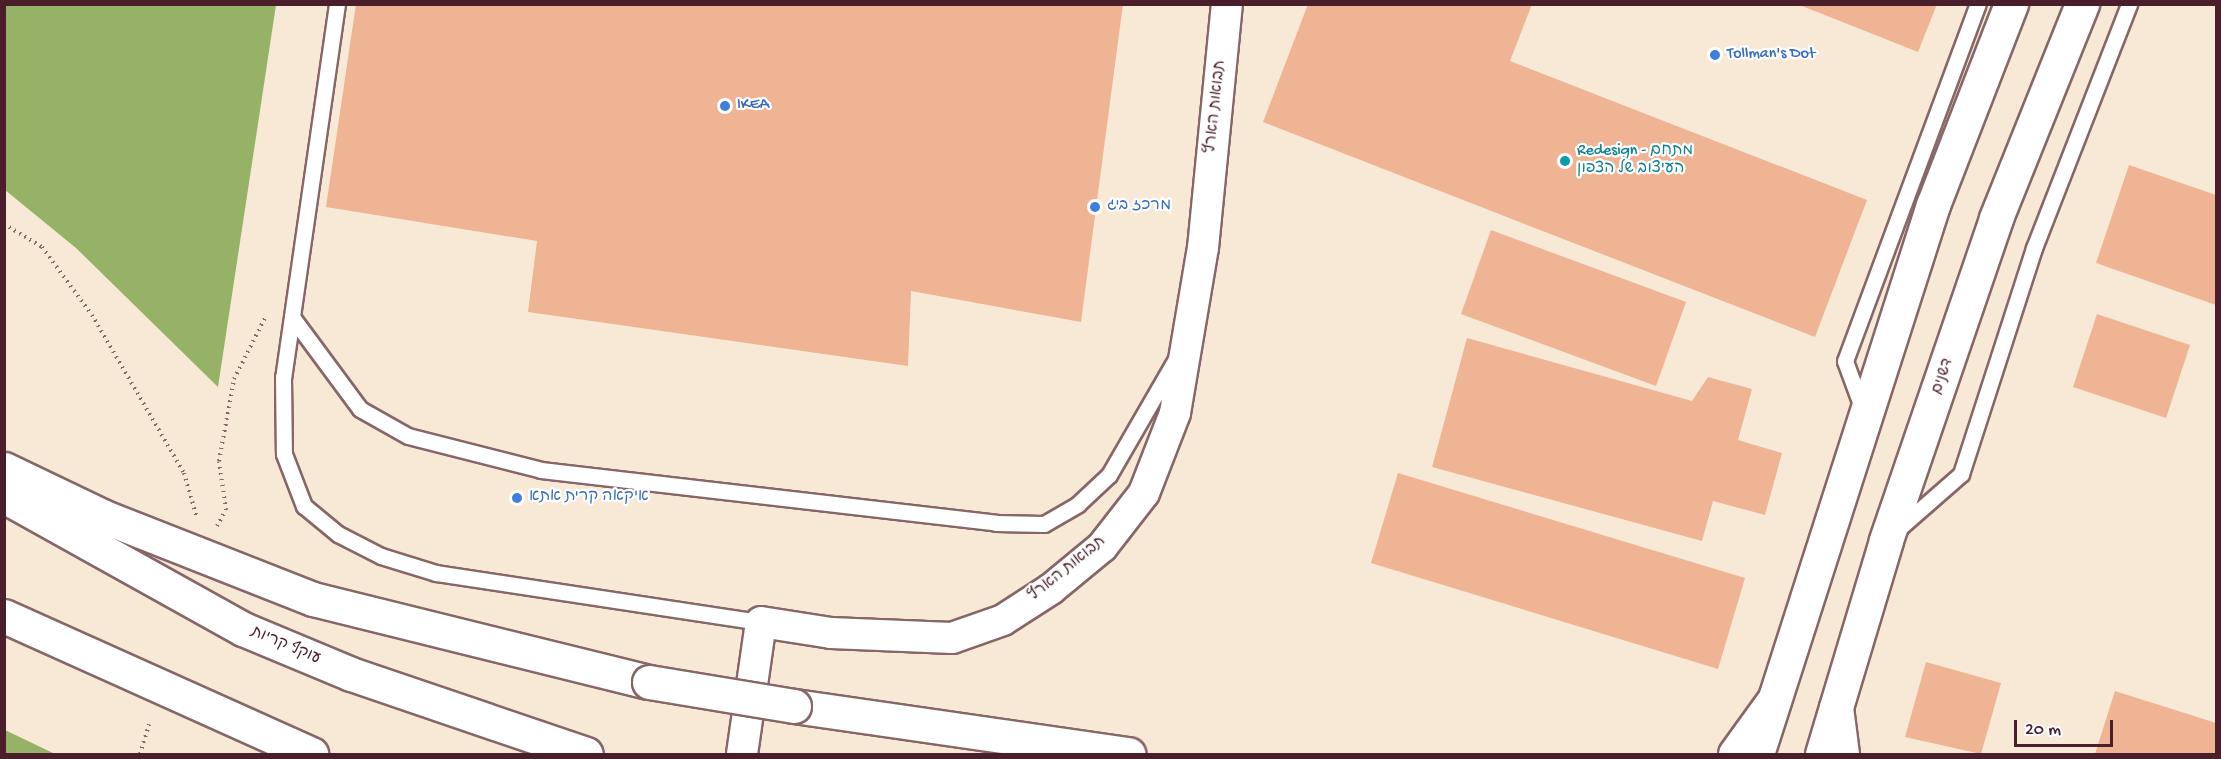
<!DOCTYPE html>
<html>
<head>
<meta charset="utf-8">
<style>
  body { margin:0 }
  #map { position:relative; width:2221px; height:759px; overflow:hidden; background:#f7e9d6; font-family:"Gochi Hand","Playpen Sans Hebrew",sans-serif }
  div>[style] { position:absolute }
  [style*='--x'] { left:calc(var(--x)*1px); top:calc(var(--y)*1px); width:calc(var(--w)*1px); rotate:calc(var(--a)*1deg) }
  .forest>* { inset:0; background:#95b266 }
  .building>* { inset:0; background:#eeb494 }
  .path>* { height:4px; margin-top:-2px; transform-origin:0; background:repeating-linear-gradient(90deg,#876667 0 1.5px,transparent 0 6px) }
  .roads { filter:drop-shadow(2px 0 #876667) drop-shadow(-2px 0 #876667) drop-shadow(0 2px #876667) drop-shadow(0 -2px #876667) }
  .lane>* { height:15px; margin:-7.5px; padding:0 7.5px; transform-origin:7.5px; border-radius:7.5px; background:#fff }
  .street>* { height:30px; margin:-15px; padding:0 15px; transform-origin:15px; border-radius:15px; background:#fff }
  .primary>* { height:33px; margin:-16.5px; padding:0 16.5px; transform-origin:16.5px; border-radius:16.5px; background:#fff }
  .highway>* { height:33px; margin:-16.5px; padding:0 16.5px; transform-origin:16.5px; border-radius:16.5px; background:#fff }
  .bridges { filter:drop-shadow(2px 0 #876667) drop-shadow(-2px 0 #876667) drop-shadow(0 2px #876667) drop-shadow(0 -2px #876667) }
  .highway-bridge>* { height:33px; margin:-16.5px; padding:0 16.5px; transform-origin:16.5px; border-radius:16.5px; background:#fff }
  .dots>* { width:16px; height:16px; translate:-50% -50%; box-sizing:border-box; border:3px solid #fff; border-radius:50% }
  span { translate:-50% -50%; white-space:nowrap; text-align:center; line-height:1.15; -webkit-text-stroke:4.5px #fff; paint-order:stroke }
  .shop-label { font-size:16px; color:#366cbe }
  .left { translate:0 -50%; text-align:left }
  .street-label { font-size:16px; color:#4a1f2b }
  .culture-label { font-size:16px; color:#0d838f }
  .frame { position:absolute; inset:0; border:6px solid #4a1f2b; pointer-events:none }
  .scale { position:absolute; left:2014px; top:720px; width:99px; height:27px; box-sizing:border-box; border:3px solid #4a1f2b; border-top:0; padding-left:8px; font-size:18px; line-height:21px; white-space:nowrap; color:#4a1f2b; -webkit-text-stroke:4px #fff; paint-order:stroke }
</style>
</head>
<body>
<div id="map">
  <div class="forest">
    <div style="clip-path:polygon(4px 5px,276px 5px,218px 387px,76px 248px,5px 190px)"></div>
    <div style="clip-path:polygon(4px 730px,5px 730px,55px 754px,5px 754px)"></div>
  </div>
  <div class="building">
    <div style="clip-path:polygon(356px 4px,1123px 4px,1081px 322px,911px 291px,908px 366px,528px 312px,537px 241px,326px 207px)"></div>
    <div style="clip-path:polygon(1308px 4px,1532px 4px,1510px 61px,1867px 200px,1815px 337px,1263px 122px)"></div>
    <div style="clip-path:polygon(1797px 4px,1937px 4px,1918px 52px)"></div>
    <div style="clip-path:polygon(2129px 165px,2216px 195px,2216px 305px,2096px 263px)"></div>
    <div style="clip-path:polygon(1491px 230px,1686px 302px,1656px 386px,1461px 314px)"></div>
    <div style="clip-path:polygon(2097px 314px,2190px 345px,2166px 418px,2073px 387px)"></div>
    <div style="clip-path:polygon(1467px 338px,1692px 401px,1708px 377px,1752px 389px,1738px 440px,1782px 453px,1765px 515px,1713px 501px,1702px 541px,1432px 467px)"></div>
    <div style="clip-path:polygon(1398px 473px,1745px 578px,1718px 669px,1371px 563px)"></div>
    <div style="clip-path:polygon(1926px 662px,2001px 683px,1981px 754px,1905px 737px)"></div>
    <div style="clip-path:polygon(2115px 691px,2216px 723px,2216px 754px,2095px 754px)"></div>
  </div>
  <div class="path">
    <div style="--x:4;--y:224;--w:44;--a:31.2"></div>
    <div style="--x:42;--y:247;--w:84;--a:53.7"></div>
    <div style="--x:92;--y:315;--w:183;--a:59.8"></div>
    <div style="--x:184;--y:473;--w:47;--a:73.9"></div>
    <div style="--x:217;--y:526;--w:18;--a:-61"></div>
    <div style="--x:226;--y:510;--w:49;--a:-98.1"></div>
    <div style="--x:219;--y:461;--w:83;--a:-79.6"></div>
    <div style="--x:234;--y:379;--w:68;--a:-63.1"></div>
    <div style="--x:140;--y:754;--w:31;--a:-73"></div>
  </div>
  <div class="roads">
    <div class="lane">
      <div style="--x:337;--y:4;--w:377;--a:98.2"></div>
      <div style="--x:283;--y:377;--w:77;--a:89.3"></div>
      <div style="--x:284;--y:454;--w:56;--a:69"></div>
      <div style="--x:304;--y:506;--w:44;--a:39.5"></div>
      <div style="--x:338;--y:534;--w:48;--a:27.1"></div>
      <div style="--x:381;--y:556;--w:58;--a:17.2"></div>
      <div style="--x:436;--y:573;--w:329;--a:8.6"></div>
      <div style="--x:292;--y:317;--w:114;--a:53.5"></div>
      <div style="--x:360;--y:409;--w:55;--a:29.4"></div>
      <div style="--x:408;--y:436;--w:137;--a:14.3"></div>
      <div style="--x:541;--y:470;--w:458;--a:6.6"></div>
      <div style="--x:996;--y:523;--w:48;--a:1.2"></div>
      <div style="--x:1044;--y:524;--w:39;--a:-30"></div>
      <div style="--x:1078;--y:504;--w:42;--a:-43.1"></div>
      <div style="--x:1109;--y:475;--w:134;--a:-60"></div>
      <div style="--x:1863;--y:410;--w:52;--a:-110.2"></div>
      <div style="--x:1845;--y:361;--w:381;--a:-69.6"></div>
      <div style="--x:1897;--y:530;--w:85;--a:-41.2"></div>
      <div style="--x:1961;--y:474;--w:237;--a:-72.1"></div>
      <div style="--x:2034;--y:248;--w:262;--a:-68.7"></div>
    </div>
    <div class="street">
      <div style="--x:742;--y:754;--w:133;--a:-81.8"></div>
      <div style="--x:761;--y:622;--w:71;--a:8.9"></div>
      <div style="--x:831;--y:633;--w:121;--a:2.4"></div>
      <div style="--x:952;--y:638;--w:54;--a:-19.4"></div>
      <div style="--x:1003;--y:620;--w:57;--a:-32.9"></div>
      <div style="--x:1051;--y:589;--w:66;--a:-39.5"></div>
      <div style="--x:1102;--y:547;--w:68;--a:-52.1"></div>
      <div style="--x:1144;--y:493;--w:86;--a:-68.8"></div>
      <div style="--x:1175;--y:413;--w:167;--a:-80.4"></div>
      <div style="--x:1203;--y:248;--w:245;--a:-84.4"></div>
    </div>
    <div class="primary">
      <div style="--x:1757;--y:754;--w:577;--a:-72.23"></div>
      <div style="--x:1933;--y:205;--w:216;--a:-68.8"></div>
      <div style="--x:1822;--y:754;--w:223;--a:-73.3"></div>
      <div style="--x:1886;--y:540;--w:340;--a:-71.1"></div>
      <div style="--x:1996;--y:218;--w:231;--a:-68.1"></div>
    </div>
    <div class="highway">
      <div style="--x:4;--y:469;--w:109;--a:25.6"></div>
      <div style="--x:102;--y:516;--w:227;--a:21.5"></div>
      <div style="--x:313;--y:599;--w:346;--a:13.9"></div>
      <div style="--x:4;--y:496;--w:274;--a:29.1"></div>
      <div style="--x:243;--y:629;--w:117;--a:22.6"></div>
      <div style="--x:351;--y:674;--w:248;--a:18.8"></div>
      <div style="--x:4;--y:616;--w:337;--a:24.2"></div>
      <div style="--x:794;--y:706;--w:338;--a:8.2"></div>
      <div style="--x:1836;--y:707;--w:47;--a:82.7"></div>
      <div style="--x:1735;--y:754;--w:67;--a:-54.2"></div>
    </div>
  </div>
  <div class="bridges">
    <div class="highway-bridge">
      <div style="--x:649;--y:682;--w:147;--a:9.4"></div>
    </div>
  </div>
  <div class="dots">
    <div style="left:1715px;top:55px;background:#3f7fe0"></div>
    <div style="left:725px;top:106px;background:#3f7fe0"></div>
    <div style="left:1565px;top:161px;background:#0f9aa8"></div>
    <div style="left:1095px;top:207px;background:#3f7fe0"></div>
    <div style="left:517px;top:498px;background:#3f7fe0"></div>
  </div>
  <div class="shop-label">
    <span class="left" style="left:1727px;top:55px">Tollman's Dot</span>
    <span class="left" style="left:737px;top:106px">IKEA</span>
    <span class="left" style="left:1107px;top:207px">מרכז ביג</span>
    <span class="left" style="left:529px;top:498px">איקאה קרית אתא</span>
  </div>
  <div class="street-label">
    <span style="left:1217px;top:107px;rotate:-84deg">תבואות הארץ</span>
    <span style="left:1944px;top:377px;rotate:-71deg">דשנים</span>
    <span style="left:1068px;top:570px;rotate:-39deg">תבואות הארץ</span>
    <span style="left:285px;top:647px;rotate:23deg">עוקף קריות</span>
  </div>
  <div class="culture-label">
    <span class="left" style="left:1577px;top:161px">Redesign - מתחם<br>העיצוב של הצפון</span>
  </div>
  <div class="frame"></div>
  <div class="scale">20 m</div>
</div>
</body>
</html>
